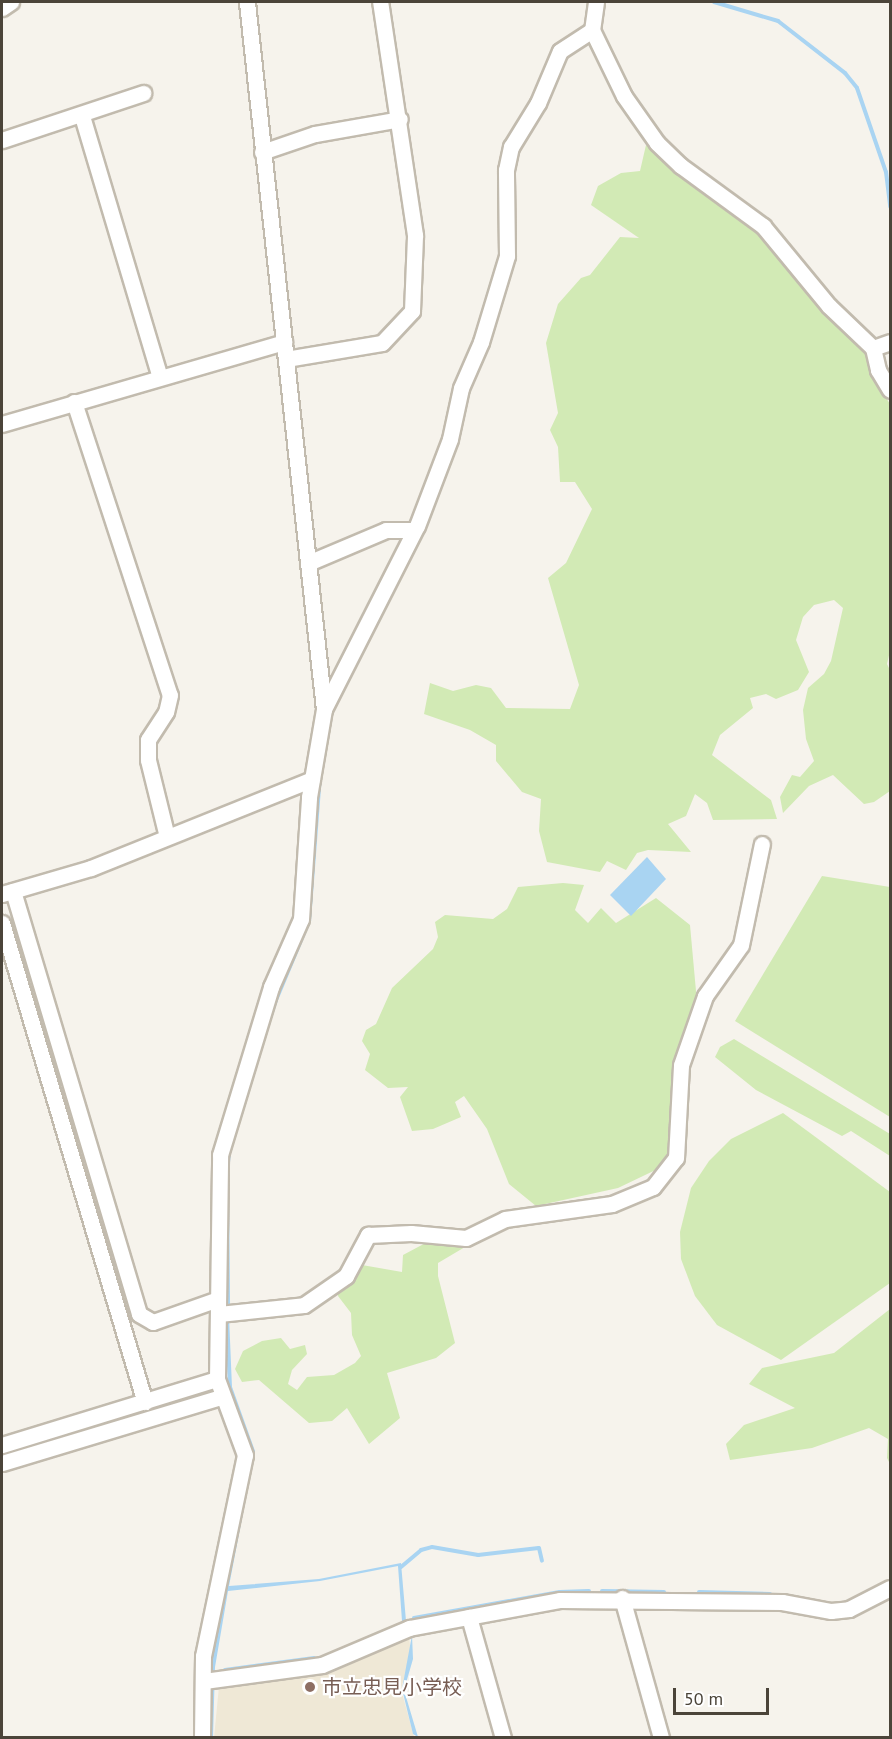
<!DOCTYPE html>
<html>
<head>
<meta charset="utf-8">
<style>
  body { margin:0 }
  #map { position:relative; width:892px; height:1739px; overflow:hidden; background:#f6f3ec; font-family:"PT Sans","Noto Sans JP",sans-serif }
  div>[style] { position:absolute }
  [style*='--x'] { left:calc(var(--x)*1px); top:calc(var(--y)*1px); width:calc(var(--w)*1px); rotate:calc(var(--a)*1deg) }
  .education>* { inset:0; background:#efe8d6 }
  .green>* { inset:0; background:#d2eab5 }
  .water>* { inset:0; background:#a9d4f2 }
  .stream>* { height:4px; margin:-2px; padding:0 2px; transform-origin:2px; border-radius:2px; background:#a9d4f2 }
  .roads { filter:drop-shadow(2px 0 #c2bbae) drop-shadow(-2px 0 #c2bbae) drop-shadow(0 2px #c2bbae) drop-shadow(0 -2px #c2bbae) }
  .minor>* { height:15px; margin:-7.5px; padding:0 7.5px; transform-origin:7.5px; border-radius:7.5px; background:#fff }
  .dots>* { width:16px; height:16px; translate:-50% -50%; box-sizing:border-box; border:3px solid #fff; border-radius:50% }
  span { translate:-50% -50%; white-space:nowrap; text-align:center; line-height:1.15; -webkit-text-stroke:4.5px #fff; paint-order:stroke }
  .education-label { font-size:20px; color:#785e54 }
  .left { translate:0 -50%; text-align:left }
  .frame { position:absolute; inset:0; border:3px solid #4b4439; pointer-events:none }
  .scale { position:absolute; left:673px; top:1688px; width:96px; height:27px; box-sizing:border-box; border:3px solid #4b4439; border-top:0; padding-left:8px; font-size:18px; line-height:21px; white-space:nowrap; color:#4b4439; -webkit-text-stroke:4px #fff; paint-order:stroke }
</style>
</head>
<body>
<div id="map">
  <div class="education">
    <div style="clip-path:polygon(409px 1636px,411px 1655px,401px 1689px,414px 1737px,214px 1738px,219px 1686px,324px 1671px)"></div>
  </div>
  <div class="green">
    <div style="clip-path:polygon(646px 145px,764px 235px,864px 350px,871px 375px,890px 404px,890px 651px,887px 664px,890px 670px,890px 791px,874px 802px,864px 804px,833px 775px,809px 786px,783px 813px,780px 797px,792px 775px,800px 777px,814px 761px,806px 739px,803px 710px,808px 688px,824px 674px,831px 661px,843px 608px,834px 600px,814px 605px,803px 617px,796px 640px,809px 672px,798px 690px,776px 699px,766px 694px,750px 698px,753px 708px,720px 735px,712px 755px,771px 800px,777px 819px,713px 820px,707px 803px,695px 794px,686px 816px,668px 824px,691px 852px,648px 850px,637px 853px,626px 870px,607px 861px,600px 872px,547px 862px,539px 831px,541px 799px,522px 792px,496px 761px,496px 745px,470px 730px,424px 714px,430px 683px,453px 691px,476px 685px,491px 688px,506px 708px,570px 709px,579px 685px,548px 578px,566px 563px,592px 509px,575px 482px,560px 482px,558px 447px,550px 430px,558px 413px,546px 343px,558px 304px,581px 278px,590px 275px,620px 237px,639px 238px,591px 205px,598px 186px,621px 173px,640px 171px)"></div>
    <div style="clip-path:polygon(822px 876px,890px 887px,890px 1117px,735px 1021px)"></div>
    <div style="clip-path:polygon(563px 883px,584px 885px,575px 910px,588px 923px,601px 908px,616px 923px,656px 898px,690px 925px,697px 1002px,683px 1121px,666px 1165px,618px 1188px,536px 1206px,509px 1184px,487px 1129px,464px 1096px,455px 1102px,461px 1117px,433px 1129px,412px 1131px,400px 1097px,408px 1087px,388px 1088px,365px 1070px,370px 1054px,362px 1041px,366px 1030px,376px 1024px,392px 988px,433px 949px,438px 937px,435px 922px,445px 915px,493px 919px,507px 909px,518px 887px)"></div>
    <div style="clip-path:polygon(734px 1039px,890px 1134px,890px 1156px,851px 1131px,842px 1136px,756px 1090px,715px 1057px,720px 1047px)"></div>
    <div style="clip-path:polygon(783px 1113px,890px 1192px,890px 1283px,781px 1360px,717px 1325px,695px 1296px,681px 1259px,680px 1232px,691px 1188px,709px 1161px,731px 1139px)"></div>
    <div style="clip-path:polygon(435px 1238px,448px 1238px,465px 1247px,438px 1263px,438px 1276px,455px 1343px,436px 1358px,387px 1373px,400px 1418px,369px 1444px,347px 1408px,332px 1421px,309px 1423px,259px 1380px,242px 1382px,235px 1369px,243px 1351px,262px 1341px,281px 1338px,290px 1349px,305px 1345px,307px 1354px,292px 1370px,288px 1384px,297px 1390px,307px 1377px,334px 1375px,355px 1363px,361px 1356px,352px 1335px,351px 1313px,338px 1296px,336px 1277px,347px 1267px,362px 1265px,402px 1272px,403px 1255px)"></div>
    <div style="clip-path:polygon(890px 1309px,890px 1464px,887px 1458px,888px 1439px,869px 1428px,812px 1448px,730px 1460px,726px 1444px,744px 1425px,795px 1408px,749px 1384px,762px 1368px,834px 1353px)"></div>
  </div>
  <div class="water">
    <div style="clip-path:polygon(647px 857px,666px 879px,631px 916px,610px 895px)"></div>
    <div style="clip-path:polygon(226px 1383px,231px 1384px,255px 1451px,229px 1586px,319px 1579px,401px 1563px,406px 1621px,402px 1621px,398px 1566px,320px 1581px,228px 1591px,215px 1667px,213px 1737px,208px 1738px,209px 1666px,250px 1449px)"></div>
    <div style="clip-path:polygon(412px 1635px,413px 1659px,404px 1690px,418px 1737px,413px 1734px,402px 1689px)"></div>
  </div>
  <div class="stream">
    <div style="--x:714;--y:2;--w:67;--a:16.5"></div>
    <div style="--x:778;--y:21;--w:85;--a:37.8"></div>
    <div style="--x:845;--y:73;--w:19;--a:51"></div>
    <div style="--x:857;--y:88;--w:89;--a:71"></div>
    <div style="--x:886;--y:172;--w:35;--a:83"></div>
    <div style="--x:340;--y:693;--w:68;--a:-62.7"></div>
    <div style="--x:257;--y:1057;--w:60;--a:-71.6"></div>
    <div style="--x:276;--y:1000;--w:86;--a:-67.3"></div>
    <div style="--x:309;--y:921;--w:146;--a:-85.7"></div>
    <div style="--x:227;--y:1170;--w:25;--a:-83"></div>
    <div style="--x:227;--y:1184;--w:124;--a:89.5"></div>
    <div style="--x:227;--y:1316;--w:73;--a:87.6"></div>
    <div style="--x:401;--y:1567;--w:26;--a:-40"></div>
    <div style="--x:421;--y:1550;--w:11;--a:-15"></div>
    <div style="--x:432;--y:1547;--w:47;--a:9.9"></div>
    <div style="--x:478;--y:1555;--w:61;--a:-6.5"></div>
    <div style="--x:539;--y:1548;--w:13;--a:77"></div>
    <div style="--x:602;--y:1591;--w:62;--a:0.9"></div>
    <div style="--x:699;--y:1592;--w:71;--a:1.6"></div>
    <div style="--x:414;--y:1618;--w:148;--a:-10.1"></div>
    <div style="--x:560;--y:1592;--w:29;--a:-2"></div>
    <div style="--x:225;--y:1670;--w:90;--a:-7.7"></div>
  </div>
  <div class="roads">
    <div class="minor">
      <div style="--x:596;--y:2;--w:28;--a:98"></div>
      <div style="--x:592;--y:30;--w:73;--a:64.1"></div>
      <div style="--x:624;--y:96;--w:57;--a:54.9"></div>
      <div style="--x:657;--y:143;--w:33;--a:44"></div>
      <div style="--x:681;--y:166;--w:102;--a:36.2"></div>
      <div style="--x:763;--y:226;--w:104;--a:50.5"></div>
      <div style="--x:829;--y:306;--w:61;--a:43.7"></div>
      <div style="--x:873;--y:348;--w:23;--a:77"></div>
      <div style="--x:878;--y:370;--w:23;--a:59"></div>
      <div style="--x:2;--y:8;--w:11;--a:-34"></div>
      <div style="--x:82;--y:116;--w:272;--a:73.4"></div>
      <div style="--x:2;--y:140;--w:149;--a:-18.4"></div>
      <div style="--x:262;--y:152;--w:56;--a:-18.8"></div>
      <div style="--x:315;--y:134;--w:86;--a:-10"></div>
      <div style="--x:873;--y:348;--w:18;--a:-19"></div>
      <div style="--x:286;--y:359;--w:97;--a:-9.5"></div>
      <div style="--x:382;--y:343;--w:44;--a:-46.8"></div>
      <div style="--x:412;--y:311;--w:76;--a:-87.7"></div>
      <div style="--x:415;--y:235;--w:236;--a:-98.5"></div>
      <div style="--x:74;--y:402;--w:308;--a:71.9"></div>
      <div style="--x:170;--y:695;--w:17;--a:103"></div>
      <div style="--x:166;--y:712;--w:33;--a:123"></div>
      <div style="--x:148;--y:740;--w:20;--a:90"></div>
      <div style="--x:148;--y:760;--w:79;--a:76.1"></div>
      <div style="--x:2;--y:424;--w:294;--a:-16.2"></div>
      <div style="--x:308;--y:563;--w:85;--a:-22.9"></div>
      <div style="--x:386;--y:530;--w:28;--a:0"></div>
      <div style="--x:324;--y:709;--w:205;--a:-63.1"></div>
      <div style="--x:417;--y:526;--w:93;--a:-69.2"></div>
      <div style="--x:450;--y:439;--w:52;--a:-77.8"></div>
      <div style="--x:461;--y:388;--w:50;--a:-66.5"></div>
      <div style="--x:481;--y:342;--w:90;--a:-73.2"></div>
      <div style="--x:507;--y:256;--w:86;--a:-90.7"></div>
      <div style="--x:506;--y:170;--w:24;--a:-78"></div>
      <div style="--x:511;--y:147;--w:52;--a:-58.5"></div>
      <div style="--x:538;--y:103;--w:56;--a:-67.1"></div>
      <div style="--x:560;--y:51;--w:38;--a:-33"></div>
      <div style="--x:13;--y:891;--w:441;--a:73.4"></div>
      <div style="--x:139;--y:1314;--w:16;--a:30"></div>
      <div style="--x:153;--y:1322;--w:69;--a:-19.5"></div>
      <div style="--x:2;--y:894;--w:93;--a:-16.3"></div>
      <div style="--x:91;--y:868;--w:238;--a:-21.9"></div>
      <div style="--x:2;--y:923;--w:500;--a:73.4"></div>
      <div style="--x:219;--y:1314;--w:85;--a:-6"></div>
      <div style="--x:304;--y:1305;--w:51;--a:-34.6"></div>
      <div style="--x:346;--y:1276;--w:47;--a:-61.8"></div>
      <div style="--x:368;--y:1235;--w:43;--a:-2.7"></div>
      <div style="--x:411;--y:1233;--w:55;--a:5.2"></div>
      <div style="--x:466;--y:1238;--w:43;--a:-26"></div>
      <div style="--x:505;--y:1219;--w:108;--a:-8"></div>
      <div style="--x:612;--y:1204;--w:44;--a:-22.5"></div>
      <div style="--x:653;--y:1187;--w:37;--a:-52"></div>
      <div style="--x:676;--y:1158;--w:93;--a:-86.9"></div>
      <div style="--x:681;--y:1065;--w:73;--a:-70.8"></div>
      <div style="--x:705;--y:996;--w:62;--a:-54.8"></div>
      <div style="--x:741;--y:945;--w:103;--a:-78.3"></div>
      <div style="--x:2;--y:1445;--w:225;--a:-17.1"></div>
      <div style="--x:2;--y:1463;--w:229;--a:-16.8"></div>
      <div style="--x:622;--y:1598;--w:145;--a:74.4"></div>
      <div style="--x:469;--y:1617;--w:126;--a:74.3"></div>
      <div style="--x:204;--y:1681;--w:119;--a:-7.7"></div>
      <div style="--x:322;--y:1665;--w:95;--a:-23"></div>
      <div style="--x:409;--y:1628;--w:154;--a:-10.5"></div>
      <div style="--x:560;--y:1600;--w:222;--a:0.5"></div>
      <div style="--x:782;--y:1602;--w:50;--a:10.4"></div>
      <div style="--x:831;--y:1611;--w:18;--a:-6"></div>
      <div style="--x:849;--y:1609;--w:46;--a:-27.1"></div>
      <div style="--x:202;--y:1738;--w:82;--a:-89.3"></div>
      <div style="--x:203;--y:1656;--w:205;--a:-78.2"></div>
      <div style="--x:245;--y:1455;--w:81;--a:-110.2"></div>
      <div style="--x:217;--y:1379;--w:224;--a:-89.2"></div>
      <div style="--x:220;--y:1155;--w:176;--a:-73.1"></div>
      <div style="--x:271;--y:987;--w:74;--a:-66.2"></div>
      <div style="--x:301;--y:919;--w:122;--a:-86.2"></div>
      <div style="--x:309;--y:797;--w:89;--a:-80.3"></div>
      <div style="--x:324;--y:709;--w:711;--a:-96.22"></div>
    </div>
  </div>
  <div class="dots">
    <div style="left:310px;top:1687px;background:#8d6e63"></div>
  </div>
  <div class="education-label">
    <span class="left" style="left:322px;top:1687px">市立忠見小学校</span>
  </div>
  <div class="frame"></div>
  <div class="scale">50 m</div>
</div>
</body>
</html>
